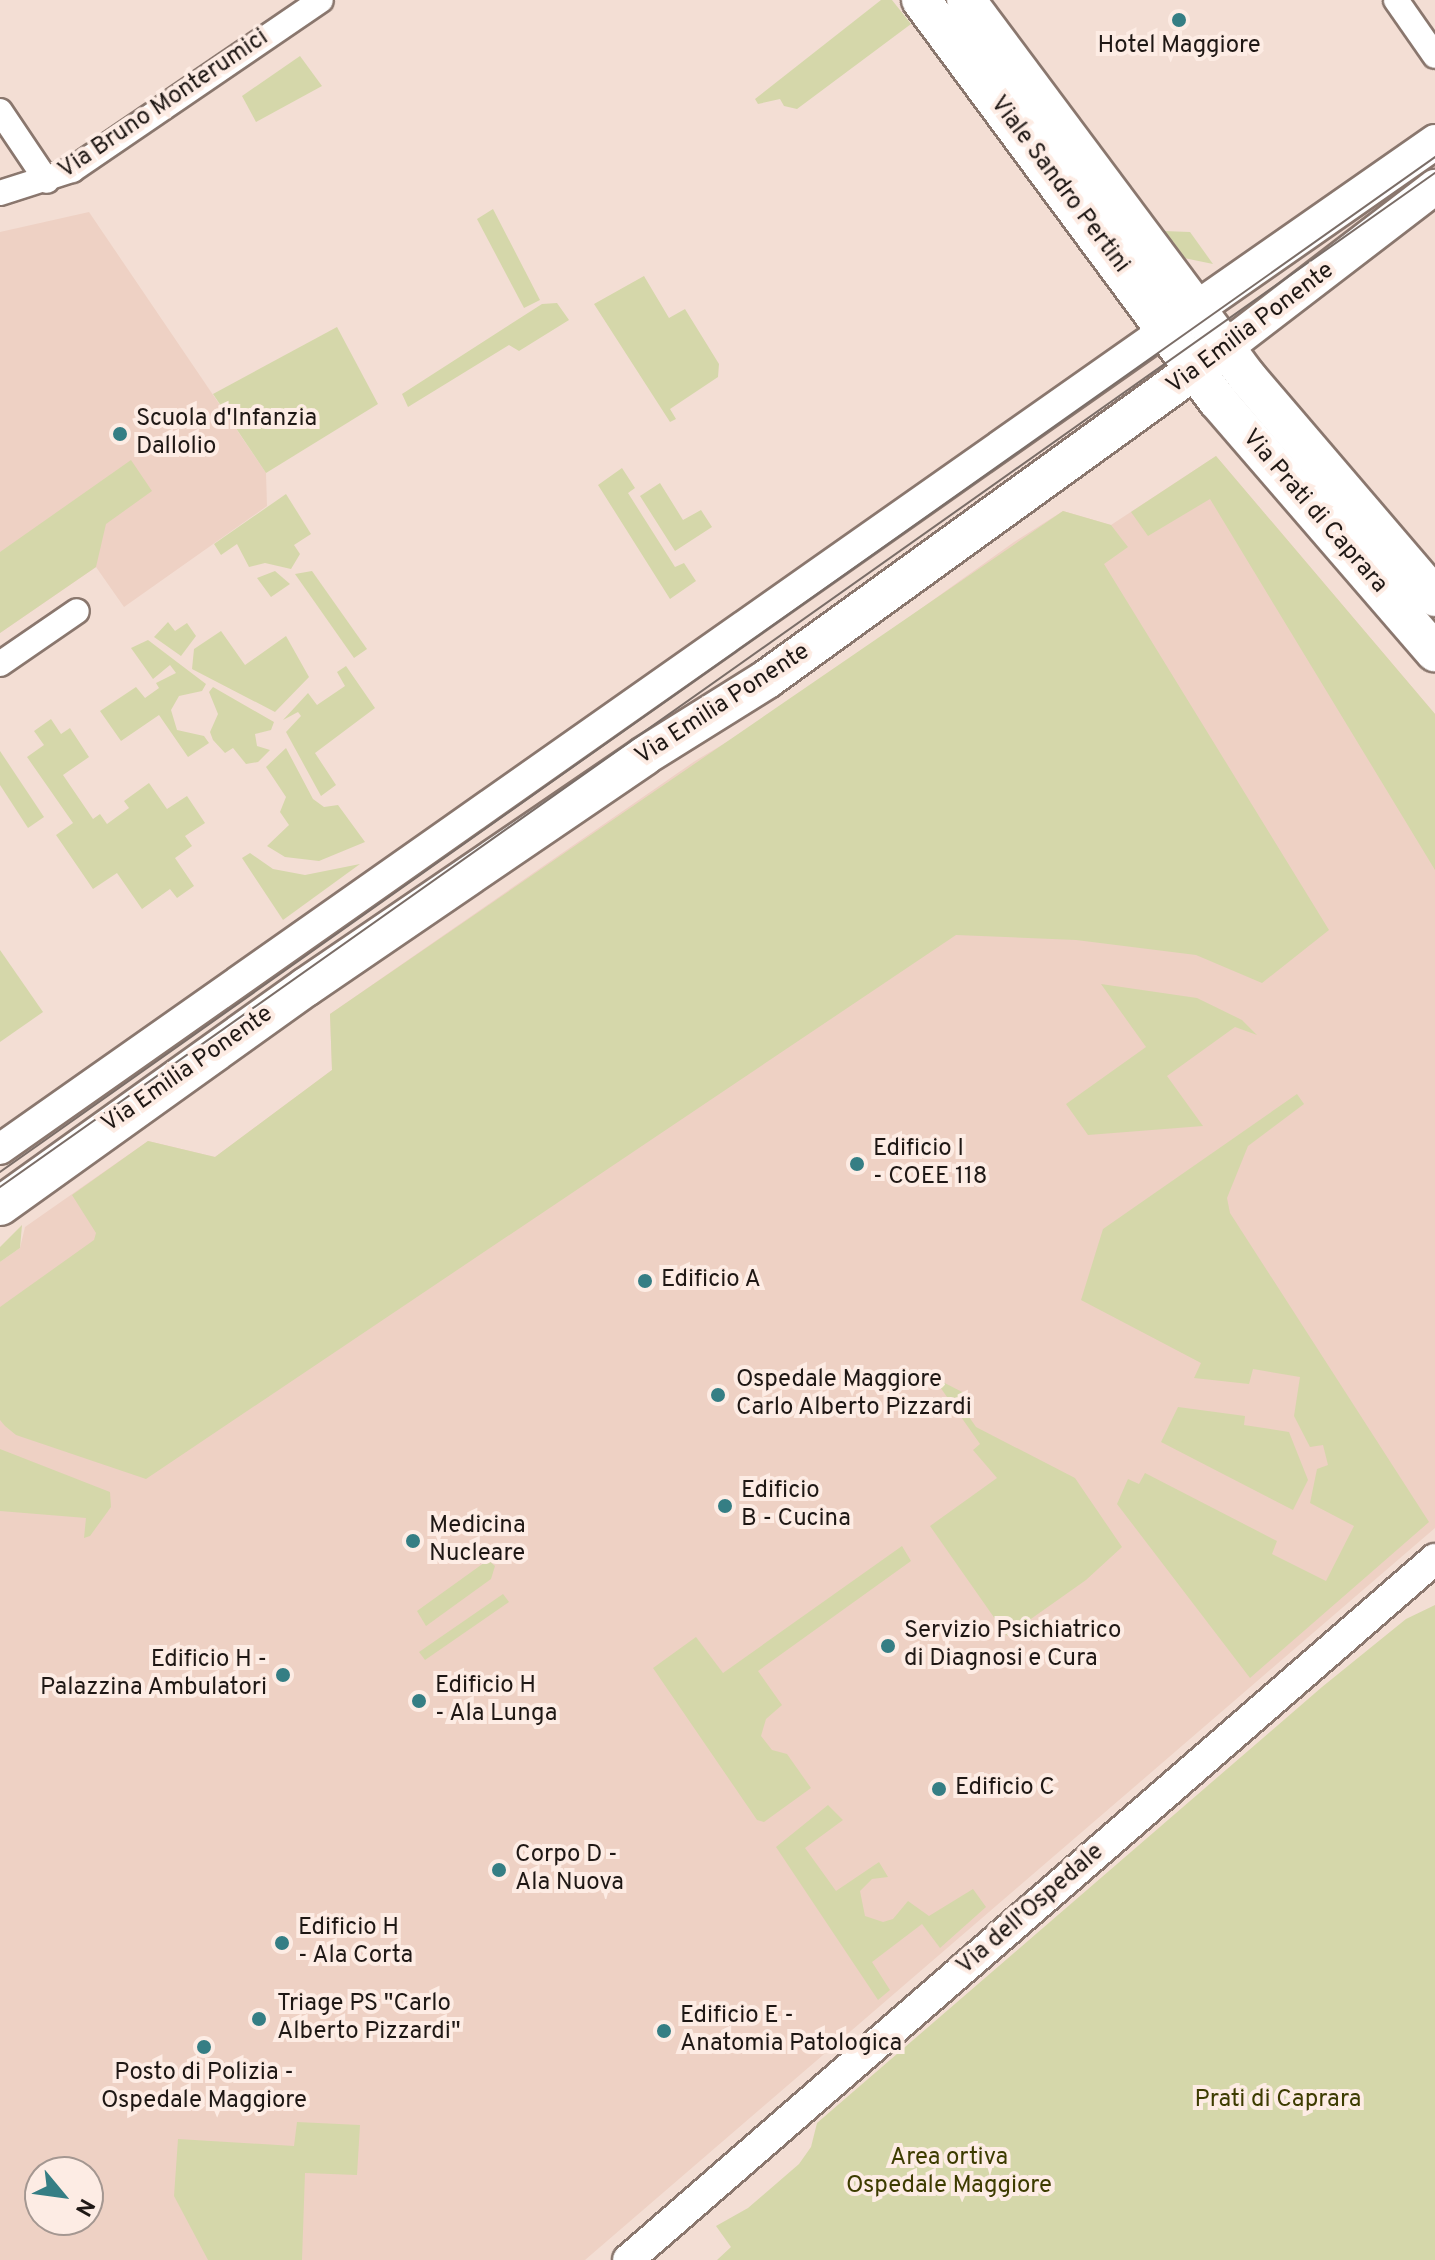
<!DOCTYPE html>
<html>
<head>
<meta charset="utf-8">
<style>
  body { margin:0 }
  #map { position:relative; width:1435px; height:2260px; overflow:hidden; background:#f3ded4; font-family:Overpass,sans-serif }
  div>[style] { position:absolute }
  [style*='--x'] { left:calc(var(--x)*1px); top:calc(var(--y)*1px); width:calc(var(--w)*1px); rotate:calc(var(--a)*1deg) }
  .built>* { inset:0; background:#eed1c4 }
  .green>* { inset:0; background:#d5d7aa }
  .roads { filter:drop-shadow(2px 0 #8a776e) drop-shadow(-2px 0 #8a776e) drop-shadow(0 2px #8a776e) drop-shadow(0 -2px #8a776e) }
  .minor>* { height:24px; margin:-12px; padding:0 12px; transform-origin:12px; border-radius:12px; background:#fff }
  .tertiary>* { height:30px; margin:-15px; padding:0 15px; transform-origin:15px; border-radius:15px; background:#fff }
  .secondary>* { height:34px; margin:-17px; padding:0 17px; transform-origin:17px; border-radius:17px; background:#fff }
  .primary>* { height:38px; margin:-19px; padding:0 19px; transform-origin:19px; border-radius:19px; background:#fff }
  .tram>* { height:2px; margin:-1px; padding:0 1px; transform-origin:1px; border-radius:1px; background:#7b6e68 }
  .dots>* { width:22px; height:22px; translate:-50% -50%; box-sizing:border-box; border:4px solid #fdece4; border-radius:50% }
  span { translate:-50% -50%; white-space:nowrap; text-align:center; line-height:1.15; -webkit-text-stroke:8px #fdece4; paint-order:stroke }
  .poi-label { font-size:24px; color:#1f1815 }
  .left { translate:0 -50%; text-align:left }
  .right { translate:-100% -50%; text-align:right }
  .street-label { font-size:24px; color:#1f1815 }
  .park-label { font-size:24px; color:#3d3c00 }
  .north { position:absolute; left:24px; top:2156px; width:80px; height:80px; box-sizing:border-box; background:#fdece4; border:2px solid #a49791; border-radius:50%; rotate:119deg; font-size:22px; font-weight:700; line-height:32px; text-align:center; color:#1f1815 }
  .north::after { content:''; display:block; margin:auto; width:28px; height:36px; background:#357e84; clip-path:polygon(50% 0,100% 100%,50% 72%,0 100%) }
</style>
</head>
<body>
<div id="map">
  <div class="built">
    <div style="clip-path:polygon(89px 212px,266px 473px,267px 506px,124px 607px,96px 567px,0 633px,0 232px)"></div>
    <div style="clip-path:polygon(evenodd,1216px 456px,1435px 714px,1435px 1528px,585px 2260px,0 2260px,0 1262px,20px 1248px,25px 1227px,148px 1141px,215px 1157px,332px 1070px,330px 1014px,695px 761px,774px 714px,1014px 542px,1063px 511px,1111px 525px,1216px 456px,40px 2172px,88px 2172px,88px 2220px,40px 2220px,40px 2172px)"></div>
  </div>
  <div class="green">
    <div style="clip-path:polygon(881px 0,892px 0,911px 24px,797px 109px,784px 106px,780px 99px,758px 104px,755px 99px)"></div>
    <div style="clip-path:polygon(300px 56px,322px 86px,256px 122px,242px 96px)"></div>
    <div style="clip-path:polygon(493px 209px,540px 300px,524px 308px,477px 219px)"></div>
    <div style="clip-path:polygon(1163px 231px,1190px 232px,1213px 264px,1184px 258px)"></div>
    <div style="clip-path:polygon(644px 276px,669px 318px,685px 309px,719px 364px,718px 377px,670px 409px,676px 419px,670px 422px,594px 304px)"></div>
    <div style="clip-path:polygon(557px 303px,569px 320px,519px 351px,509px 345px,408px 407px,402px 394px,542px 304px)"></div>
    <div style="clip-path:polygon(337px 327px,378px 404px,266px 473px,213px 394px)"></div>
    <div style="clip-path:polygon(1216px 456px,1435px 714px,1435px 870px,1210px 499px,1148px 536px,1131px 512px)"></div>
    <div style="clip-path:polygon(131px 460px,152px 491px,106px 524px,96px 567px,0 633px,0 552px)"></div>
    <div style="clip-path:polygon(622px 468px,635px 488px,628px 493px,675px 567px,684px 563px,696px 581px,670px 599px,598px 485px)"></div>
    <div style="clip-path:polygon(660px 483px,683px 520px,701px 510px,712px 527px,675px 551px,640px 496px)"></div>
    <div style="clip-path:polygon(286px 494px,311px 534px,294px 545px,300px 554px,291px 569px,265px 563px,249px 567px,237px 544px,221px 555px,214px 544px)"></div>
    <div style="clip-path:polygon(1063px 511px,1111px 525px,1128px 547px,1104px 564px,1329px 930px,1262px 983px,1196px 955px,1076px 940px,956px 935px,146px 1479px,16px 1435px,5px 1426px,0 1420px,0 1307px,94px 1240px,96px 1233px,72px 1195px,148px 1141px,215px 1157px,332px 1070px,330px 1014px)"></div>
    <div style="clip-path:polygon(275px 571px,290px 584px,271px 597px,257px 578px)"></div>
    <div style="clip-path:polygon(312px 571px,367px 649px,354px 658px,295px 574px)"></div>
    <div style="clip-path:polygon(168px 622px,175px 631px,187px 623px,196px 636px,181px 656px,154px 637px)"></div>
    <div style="clip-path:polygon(221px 631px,245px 665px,286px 636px,309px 677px,275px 712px,192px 669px,194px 649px)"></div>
    <div style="clip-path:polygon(148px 640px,206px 684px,202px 691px,179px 696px,171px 710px,177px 730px,204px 736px,209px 743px,188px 757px,159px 715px,121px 741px,100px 711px,136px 687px,145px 698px,159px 688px,156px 683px,176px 673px,170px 665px,153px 679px,131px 648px)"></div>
    <div style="clip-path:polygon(346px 666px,375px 708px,315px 753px,336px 785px,321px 796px,286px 732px,301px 716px,298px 712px,283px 720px,308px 693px,317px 705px,345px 686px,337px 672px)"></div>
    <div style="clip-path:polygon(213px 687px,274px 722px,271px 730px,255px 734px,257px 746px,270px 750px,258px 762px,246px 764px,233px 748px,225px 753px,213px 740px,210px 732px,218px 714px,209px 692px)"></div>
    <div style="clip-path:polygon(51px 719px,61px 734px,70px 728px,89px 757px,63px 775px,93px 819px,100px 814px,107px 824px,129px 808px,124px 801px,149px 783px,167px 809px,187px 796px,205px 823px,185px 836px,192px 846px,175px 858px,194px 886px,177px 898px,170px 889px,142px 909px,117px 873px,93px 889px,56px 835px,73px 823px,27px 757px,44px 745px,34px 731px)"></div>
    <div style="clip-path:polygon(286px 748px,313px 799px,324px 807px,338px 805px,365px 842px,319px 861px,285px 857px,267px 846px,289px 825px,280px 812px,286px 797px,266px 767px)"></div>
    <div style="clip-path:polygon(0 751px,44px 817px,28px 828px,0 785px)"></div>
    <div style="clip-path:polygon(250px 853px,273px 869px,305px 875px,360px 864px,283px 920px,242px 858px)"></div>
    <div style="clip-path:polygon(0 950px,43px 1012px,0 1042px)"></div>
    <div style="clip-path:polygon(1101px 984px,1197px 998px,1242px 1020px,1257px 1035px,1235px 1027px,1167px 1076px,1203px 1126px,1088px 1135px,1066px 1104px,1146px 1047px)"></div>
    <div style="clip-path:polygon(1297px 1094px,1304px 1104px,1248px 1146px,1227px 1198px,1230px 1213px,1429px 1522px,1250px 1678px,1117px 1504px,1128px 1479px,1139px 1484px,1145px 1473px,1277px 1541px,1272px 1554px,1326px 1581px,1354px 1526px,1310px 1503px,1317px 1469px,1328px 1465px,1323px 1445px,1310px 1447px,1294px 1416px,1300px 1377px,1253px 1369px,1249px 1384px,1194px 1378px,1201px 1363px,1081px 1300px,1103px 1229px)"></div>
    <div style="clip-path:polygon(22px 1225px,20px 1248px,0 1262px,0 1247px)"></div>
    <div style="clip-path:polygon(933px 1377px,968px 1395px,965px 1411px,976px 1427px,1075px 1478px,1122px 1547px,1086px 1580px,1007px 1636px,930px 1526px,997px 1478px,973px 1450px,980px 1444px)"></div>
    <div style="clip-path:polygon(1178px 1407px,1245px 1416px,1244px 1425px,1289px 1432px,1308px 1480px,1293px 1510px,1161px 1442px)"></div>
    <div style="clip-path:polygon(0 1449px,110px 1492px,111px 1507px,90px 1536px,84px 1538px,86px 1518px,0 1511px)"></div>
    <div style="clip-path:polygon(902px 1546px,911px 1561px,758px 1671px,782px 1705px,766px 1719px,761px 1736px,772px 1750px,787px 1754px,811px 1788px,764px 1822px,757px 1820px,653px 1668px,696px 1637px,723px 1673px)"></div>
    <div style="clip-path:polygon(488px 1560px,495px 1566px,491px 1579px,426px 1626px,417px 1611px)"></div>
    <div style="clip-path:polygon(503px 1594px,509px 1602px,425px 1660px,419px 1652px)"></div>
    <div style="clip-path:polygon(1435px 1605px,1435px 2260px,717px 2260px,731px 2247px,716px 2226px,748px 2208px,799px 2164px,811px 2147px,817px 2123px,1322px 1687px,1406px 1619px)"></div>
    <div style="clip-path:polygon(828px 1805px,843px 1820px,805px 1848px,836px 1891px,879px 1862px,888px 1877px,872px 1879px,860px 1891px,865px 1916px,883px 1922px,893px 1919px,908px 1901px,929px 1916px,973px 1889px,986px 1907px,940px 1948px,922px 1924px,872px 1962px,890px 1990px,878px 2000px,776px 1847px)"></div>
    <div style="clip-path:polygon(297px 2122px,360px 2125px,357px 2175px,305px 2173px,302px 2260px,208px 2260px,174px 2196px,178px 2139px,294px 2146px)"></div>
  </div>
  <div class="roads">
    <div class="minor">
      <div style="--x:1396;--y:0;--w:68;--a:55.1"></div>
      <div style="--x:0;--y:111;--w:84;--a:56.1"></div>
      <div style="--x:0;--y:193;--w:76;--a:-17.7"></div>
      <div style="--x:72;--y:170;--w:301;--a:-34.3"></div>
      <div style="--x:0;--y:664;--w:93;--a:-34.5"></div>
    </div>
    <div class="tertiary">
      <div style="--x:0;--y:1149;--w:1424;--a:-35.11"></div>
      <div style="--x:628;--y:2260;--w:1069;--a:-40.98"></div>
    </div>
    <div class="secondary">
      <div style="--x:1173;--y:325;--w:320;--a:-34.9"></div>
      <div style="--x:1225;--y:348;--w:265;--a:-37.5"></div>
    </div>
    <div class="primary">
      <div style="--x:921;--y:0;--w:499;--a:53.5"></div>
      <div style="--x:1218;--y:401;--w:332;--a:49.2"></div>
      <div style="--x:966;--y:0;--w:472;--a:53.3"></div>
      <div style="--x:1248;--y:378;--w:288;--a:49.5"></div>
      <div style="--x:0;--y:1206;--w:376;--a:-35.6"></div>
      <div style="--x:306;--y:987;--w:409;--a:-34.3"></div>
      <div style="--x:644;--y:756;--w:145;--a:-32"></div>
      <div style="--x:767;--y:679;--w:565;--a:-35.86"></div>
    </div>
  </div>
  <div class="tram">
    <div style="--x:0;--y:1172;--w:1758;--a:-35.27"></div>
    <div style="--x:0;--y:1187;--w:1757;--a:-35.25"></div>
  </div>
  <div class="dots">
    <div style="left:1179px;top:20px;background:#357e84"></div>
    <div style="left:120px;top:434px;background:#357e84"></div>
    <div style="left:857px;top:1164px;background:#357e84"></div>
    <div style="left:645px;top:1281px;background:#357e84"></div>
    <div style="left:718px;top:1395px;background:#357e84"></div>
    <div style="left:725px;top:1506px;background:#357e84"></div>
    <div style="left:413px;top:1541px;background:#357e84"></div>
    <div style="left:888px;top:1646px;background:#357e84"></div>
    <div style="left:283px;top:1675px;background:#357e84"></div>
    <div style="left:419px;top:1701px;background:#357e84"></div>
    <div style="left:939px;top:1789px;background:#357e84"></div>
    <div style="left:499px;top:1870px;background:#357e84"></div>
    <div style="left:282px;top:1943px;background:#357e84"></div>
    <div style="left:259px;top:2019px;background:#357e84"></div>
    <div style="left:664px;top:2031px;background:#357e84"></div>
    <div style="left:204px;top:2047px;background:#357e84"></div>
  </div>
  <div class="poi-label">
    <span style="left:1179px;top:47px">Hotel Maggiore</span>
    <span class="left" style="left:136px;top:434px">Scuola d'Infanzia<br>Dallolio</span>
    <span class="left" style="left:873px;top:1164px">Edificio I<br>- COEE 118</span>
    <span class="left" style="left:661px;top:1281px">Edificio A</span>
    <span class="left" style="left:736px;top:1395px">Ospedale Maggiore<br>Carlo Alberto Pizzardi</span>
    <span class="left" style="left:741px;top:1506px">Edificio<br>B - Cucina</span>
    <span class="left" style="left:429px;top:1541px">Medicina<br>Nucleare</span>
    <span class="left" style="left:904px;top:1646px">Servizio Psichiatrico<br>di Diagnosi e Cura</span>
    <span class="right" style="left:267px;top:1675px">Edificio H -<br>Palazzina Ambulatori</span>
    <span class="left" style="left:435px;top:1701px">Edificio H<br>- Ala Lunga</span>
    <span class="left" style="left:955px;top:1789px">Edificio C</span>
    <span class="left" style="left:515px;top:1870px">Corpo D -<br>Ala Nuova</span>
    <span class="left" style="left:298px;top:1943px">Edificio H<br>- Ala Corta</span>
    <span class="left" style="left:277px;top:2019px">Triage PS "Carlo<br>Alberto Pizzardi"</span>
    <span class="left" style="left:680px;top:2031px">Edificio E -<br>Anatomia Patologica</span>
    <span style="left:204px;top:2088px">Posto di Polizia -<br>Ospedale Maggiore</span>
  </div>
  <div class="street-label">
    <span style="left:164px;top:105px;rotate:-34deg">Via Bruno Monterumici</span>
    <span style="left:1059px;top:185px;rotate:53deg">Viale Sandro Pertini</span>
    <span style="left:1251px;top:329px;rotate:-37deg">Via Emilia Ponente</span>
    <span style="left:1314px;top:512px;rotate:49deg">Via Prati di Caprara</span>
    <span style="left:723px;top:705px;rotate:-33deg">Via Emilia Ponente</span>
    <span style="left:188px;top:1070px;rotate:-35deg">Via Emilia Ponente</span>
    <span style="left:1031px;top:1910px;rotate:-41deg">Via dell'Ospedale</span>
  </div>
  <div class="park-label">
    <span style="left:1278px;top:2101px">Prati di Caprara</span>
    <span style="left:949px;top:2173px">Area ortiva<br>Ospedale Maggiore</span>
  </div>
  <div class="north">N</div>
</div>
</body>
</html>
